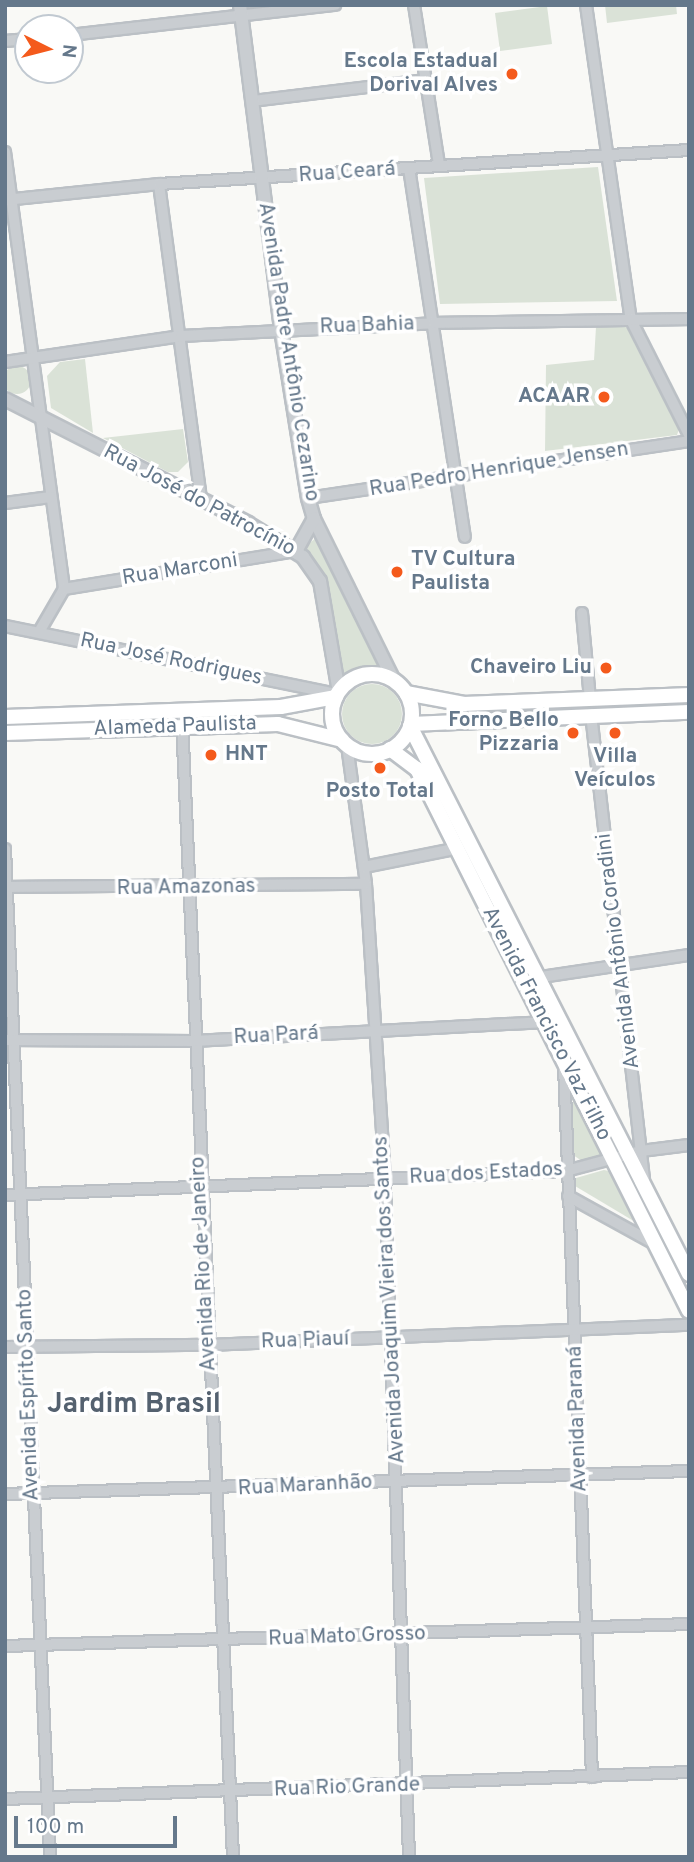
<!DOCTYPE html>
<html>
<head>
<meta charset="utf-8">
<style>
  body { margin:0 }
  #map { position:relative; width:694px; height:1862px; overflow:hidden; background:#f9f9f6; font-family:Overpass,sans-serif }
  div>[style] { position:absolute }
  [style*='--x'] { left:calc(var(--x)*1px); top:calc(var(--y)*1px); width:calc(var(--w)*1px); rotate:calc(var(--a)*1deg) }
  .green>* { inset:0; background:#dae2d7 }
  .round { border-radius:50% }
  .roads { filter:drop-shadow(2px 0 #bbc0c5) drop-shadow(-2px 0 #bbc0c5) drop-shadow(0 2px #bbc0c5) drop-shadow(0 -2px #bbc0c5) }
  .minor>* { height:10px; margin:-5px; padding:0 5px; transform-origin:5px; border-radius:5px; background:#c9cdd1 }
  .tertiary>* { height:12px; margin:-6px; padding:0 6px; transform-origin:6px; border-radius:6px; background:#c9cdd1 }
  .secondary>* { height:14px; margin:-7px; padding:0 7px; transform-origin:7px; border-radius:7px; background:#fff }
  .secondary>.ring { margin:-7px; padding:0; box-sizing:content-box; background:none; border:14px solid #fff; border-radius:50% }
  .dots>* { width:19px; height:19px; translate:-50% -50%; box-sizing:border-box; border:4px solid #fff; border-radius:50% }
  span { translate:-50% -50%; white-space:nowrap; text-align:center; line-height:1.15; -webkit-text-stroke:7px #fff; paint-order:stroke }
  .poi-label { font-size:21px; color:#65788b; font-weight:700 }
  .right { translate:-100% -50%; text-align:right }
  .left { translate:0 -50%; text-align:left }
  .street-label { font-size:21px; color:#65788b }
  .district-label { font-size:28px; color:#54616f; font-weight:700 }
  .frame { position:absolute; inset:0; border:7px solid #65788b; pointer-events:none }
  .north { position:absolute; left:14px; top:14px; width:70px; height:70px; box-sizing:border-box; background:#fff; border:2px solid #c1c9d1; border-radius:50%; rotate:96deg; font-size:19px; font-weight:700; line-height:28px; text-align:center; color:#65788b }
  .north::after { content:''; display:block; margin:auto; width:24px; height:32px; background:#f45a1c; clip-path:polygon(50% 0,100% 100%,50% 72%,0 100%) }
  .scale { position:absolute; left:14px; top:1816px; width:163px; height:32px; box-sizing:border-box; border:4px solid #65788b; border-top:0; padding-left:9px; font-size:21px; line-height:24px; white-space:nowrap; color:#65788b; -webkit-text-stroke:5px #fff; paint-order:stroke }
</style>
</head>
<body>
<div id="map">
  <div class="green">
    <div style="clip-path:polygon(605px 5px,676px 5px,677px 14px,607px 23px)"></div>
    <div style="clip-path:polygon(547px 6px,552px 44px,500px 51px,495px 13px)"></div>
    <div style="clip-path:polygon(598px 167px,617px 301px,440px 304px,424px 178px)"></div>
    <div style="clip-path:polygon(624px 326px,631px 331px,679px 429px,677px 435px,545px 451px,546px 365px,594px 360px,596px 327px)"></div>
    <div style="clip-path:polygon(85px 359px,93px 433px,51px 408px,47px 376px,60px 362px)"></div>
    <div class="round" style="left:3px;top:366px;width:28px;height:28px"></div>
    <div style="clip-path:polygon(183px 429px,188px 462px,178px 472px,168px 472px,103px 438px)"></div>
    <div style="clip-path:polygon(316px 538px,380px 667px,358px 668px,340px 679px,324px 582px,306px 554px,308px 544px)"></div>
    <div class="round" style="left:342px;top:684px;width:60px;height:60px"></div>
    <div style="clip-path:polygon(576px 1097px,605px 1153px,603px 1157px,582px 1161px,573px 1155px,571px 1105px)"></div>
    <div style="clip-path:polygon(604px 1170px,613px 1172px,637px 1223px,575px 1186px,576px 1178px)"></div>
  </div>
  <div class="roads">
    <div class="minor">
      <div style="--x:414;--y:5;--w:162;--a:81.1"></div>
      <div style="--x:586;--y:5;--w:318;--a:81.9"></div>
      <div style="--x:631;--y:320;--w:129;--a:63.2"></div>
      <div style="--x:70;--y:35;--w:267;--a:-6.5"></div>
      <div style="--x:5;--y:41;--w:23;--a:-5"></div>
      <div style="--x:252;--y:101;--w:175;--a:-6.9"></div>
      <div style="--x:5;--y:152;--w:441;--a:82.3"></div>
      <div style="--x:64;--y:589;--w:50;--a:120.2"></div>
      <div style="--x:409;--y:168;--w:373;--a:81.4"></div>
      <div style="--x:159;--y:184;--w:318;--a:82.4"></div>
      <div style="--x:5;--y:200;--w:155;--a:-5.9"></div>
      <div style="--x:159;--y:184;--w:531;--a:-3.67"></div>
      <div style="--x:5;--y:362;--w:178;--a:-8.4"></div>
      <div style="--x:181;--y:336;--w:253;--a:-2.9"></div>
      <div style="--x:434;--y:323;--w:255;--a:-0.9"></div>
      <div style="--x:308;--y:498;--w:385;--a:-8.5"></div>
      <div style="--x:5;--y:503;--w:46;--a:-7.4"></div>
      <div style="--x:64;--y:589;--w:234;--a:-9.3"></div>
      <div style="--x:582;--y:613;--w:87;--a:84.7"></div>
      <div style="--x:5;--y:626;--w:339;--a:11.6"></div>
      <div style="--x:591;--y:714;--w:469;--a:83.5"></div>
      <div style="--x:182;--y:721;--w:1137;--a:87.43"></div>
      <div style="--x:347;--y:745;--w:140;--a:82.2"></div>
      <div style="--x:366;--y:884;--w:297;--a:86.3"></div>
      <div style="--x:385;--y:1180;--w:677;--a:87.97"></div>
      <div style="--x:5;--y:849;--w:1009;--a:87.44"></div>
      <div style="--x:364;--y:867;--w:97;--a:-11.3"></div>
      <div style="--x:5;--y:887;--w:361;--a:-0.5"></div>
      <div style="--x:541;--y:977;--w:150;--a:-8.5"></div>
      <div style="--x:5;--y:1040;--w:189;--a:0.3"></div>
      <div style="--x:194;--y:1041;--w:353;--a:-3.1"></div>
      <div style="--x:564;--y:1066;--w:712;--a:87.74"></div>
      <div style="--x:5;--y:1195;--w:562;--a:-2.45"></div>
      <div style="--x:566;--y:1171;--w:78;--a:-14.9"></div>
      <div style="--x:641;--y:1151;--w:48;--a:-7.1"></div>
      <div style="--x:568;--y:1196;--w:97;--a:28.9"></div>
      <div style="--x:5;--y:1347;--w:203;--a:-0.6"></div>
      <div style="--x:208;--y:1345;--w:481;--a:-2.4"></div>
      <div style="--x:5;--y:1494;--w:684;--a:-1.93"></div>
      <div style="--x:5;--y:1646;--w:684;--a:-1.84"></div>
      <div style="--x:5;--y:1799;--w:685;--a:-2.26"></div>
    </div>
    <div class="tertiary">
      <div style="--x:240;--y:5;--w:328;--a:82.8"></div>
      <div style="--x:281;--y:330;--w:170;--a:80.9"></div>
      <div style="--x:308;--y:498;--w:22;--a:74"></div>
      <div style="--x:314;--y:519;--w:181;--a:63.7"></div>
      <div style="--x:5;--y:399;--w:273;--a:27"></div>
      <div style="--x:248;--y:523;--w:65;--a:31.7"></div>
      <div style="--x:303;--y:557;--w:29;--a:55"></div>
      <div style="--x:320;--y:581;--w:113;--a:80.3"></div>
      <div style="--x:296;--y:551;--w:37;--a:-61"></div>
    </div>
    <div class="secondary">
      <div class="ring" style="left:332px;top:674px;width:66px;height:66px"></div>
      <div style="--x:406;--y:693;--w:59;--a:10.7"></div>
      <div style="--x:464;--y:704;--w:225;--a:-2.3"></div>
      <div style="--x:5;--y:717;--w:276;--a:-2.1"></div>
      <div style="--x:281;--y:707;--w:56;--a:-10.3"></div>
      <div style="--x:411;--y:724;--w:278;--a:-2.5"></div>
      <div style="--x:410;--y:726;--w:615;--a:63.02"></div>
      <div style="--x:5;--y:733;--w:273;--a:-1.9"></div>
      <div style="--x:278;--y:724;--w:66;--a:14"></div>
      <div style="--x:390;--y:749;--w:34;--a:37"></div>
      <div style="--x:417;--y:769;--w:606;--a:63.35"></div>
    </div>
  </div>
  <div class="dots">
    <div style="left:512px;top:74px;background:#f45a1c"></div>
    <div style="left:604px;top:397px;background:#f45a1c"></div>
    <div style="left:397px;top:572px;background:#f45a1c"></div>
    <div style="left:606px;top:668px;background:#f45a1c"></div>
    <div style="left:573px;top:733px;background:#f45a1c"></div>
    <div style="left:615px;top:733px;background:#f45a1c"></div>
    <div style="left:211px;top:755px;background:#f45a1c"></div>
    <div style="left:380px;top:768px;background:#f45a1c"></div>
  </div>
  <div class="poi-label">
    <span class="right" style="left:498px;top:74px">Escola Estadual<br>Dorival Alves</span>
    <span class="right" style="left:590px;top:397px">ACAAR</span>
    <span class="left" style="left:411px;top:572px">TV Cultura<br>Paulista</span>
    <span class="right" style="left:592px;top:668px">Chaveiro Liu</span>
    <span class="right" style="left:559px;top:733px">Forno Bello<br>Pizzaria</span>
    <span class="left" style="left:225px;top:755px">HNT</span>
    <span style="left:615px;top:769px">Villa<br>Veículos</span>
    <span style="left:380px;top:792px">Posto Total</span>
  </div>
  <div class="street-label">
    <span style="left:347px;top:173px;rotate:-4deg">Rua Ceará</span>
    <span style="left:367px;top:326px;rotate:-2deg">Rua Bahia</span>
    <span style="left:288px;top:352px;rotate:81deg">Avenida Padre Antônio Cezarino</span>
    <span style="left:499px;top:470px;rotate:-9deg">Rua Pedro Henrique Jensen</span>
    <span style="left:199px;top:501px;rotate:28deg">Rua José do Patrocínio</span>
    <span style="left:180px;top:570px;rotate:-9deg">Rua Marconi</span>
    <span style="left:171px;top:660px;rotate:12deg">Rua José Rodrigues</span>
    <span style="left:175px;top:727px;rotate:-2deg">Alameda Paulista</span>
    <span style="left:186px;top:888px;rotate:-1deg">Rua Amazonas</span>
    <span style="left:619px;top:951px;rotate:-97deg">Avenida Antônio Coradini</span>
    <span style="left:546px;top:1024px;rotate:63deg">Avenida Francisco Vaz Filho</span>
    <span style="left:276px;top:1036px;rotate:-3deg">Rua Pará</span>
    <span style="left:486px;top:1174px;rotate:-3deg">Rua dos Estados</span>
    <span style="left:204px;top:1264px;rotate:-93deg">Avenida Rio de Janeiro</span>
    <span style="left:390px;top:1300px;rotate:-93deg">Avenida Joaquim Vieira dos Santos</span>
    <span style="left:305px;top:1341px;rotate:-2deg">Rua Piauí</span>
    <span style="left:29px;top:1395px;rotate:-92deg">Avenida Espírito Santo</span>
    <span style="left:578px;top:1419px;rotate:-92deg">Avenida Paraná</span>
    <span style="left:305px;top:1486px;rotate:-3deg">Rua Maranhão</span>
    <span style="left:347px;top:1637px;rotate:-2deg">Rua Mato Grosso</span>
    <span style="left:347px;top:1788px;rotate:-2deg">Rua Rio Grande</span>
  </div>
  <div class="district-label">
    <span style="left:134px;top:1405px">Jardim Brasil</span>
  </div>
  <div class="frame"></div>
  <div class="north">N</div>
  <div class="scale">100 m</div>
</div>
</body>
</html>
